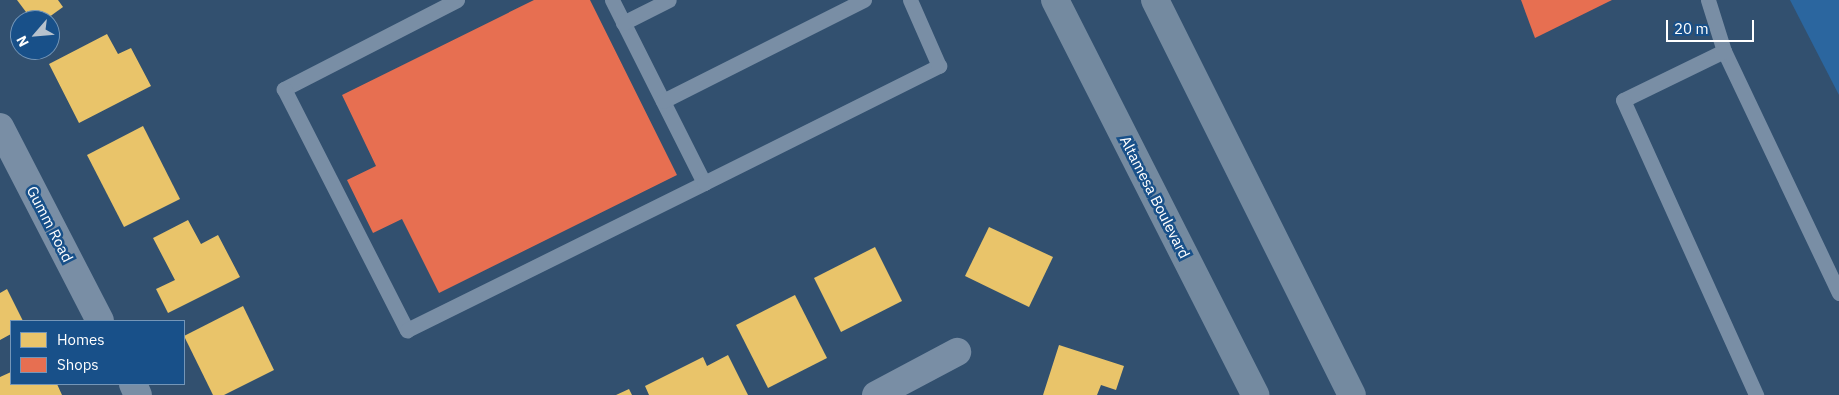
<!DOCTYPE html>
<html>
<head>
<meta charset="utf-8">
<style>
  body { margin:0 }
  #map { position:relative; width:1839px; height:395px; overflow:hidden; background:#32506f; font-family:"IBM Plex Sans",sans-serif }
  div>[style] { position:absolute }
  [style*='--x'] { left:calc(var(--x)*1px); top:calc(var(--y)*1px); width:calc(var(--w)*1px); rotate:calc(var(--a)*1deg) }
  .green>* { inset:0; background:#2b669f }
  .homes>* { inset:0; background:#e9c46a }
  .shops>* { inset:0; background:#e76f51 }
  .service>* { height:15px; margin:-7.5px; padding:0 7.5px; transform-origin:7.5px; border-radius:7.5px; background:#798ea5 }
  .minor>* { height:28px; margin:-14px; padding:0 14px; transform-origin:14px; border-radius:14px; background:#798ea5 }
  .secondary>* { height:28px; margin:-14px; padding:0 14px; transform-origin:14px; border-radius:14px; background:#748aa0 }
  span { translate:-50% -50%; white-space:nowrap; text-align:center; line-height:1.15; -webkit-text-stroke:5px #185089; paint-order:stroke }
  .street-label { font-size:15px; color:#fff }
  .legend { position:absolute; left:10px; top:320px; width:175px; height:65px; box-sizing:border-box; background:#185089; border:1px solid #7496b8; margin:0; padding:6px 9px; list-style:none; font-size:15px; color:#fff }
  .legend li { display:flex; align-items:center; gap:10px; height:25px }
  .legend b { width:25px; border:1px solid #7496b8 }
  .north { position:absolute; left:10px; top:10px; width:50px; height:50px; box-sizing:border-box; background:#185089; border:1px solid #7496b8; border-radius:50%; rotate:243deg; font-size:14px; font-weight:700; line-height:20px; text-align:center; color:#fff }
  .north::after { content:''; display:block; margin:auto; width:18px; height:22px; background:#b7c2cd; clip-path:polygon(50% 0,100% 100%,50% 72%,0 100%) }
  .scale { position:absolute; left:1666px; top:20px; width:88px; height:22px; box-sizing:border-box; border:2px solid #fff; border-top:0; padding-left:6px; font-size:15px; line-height:18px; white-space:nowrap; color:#fff; -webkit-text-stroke:4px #185089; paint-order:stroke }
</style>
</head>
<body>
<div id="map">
  <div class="green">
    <div style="clip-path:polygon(1790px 0,1839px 0,1839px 95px)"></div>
  </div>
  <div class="homes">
    <div style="clip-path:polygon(17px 0,58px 0,63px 7px,45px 20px,32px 20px)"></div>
    <div style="clip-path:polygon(107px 34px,118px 54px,131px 48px,151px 86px,79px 123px,49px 64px)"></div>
    <div style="clip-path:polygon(143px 126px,180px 199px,124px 227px,87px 155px)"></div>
    <div style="clip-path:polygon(188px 220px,201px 244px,218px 235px,240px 277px,168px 313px,156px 289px,175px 280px,153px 238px)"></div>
    <div style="clip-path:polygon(989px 227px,1053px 257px,1029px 307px,965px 276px)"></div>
    <div style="clip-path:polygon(875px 247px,902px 301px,841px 332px,814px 278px)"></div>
    <div style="clip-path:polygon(7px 289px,23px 321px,11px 321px,11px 334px,0 340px,0 293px)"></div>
    <div style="clip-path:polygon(795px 295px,827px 358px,768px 388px,736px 325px)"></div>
    <div style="clip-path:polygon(243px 306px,274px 370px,224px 395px,213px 395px,184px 336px)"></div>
    <div style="clip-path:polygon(1059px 345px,1124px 366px,1116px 390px,1101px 385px,1097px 395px,1043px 395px)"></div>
    <div style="clip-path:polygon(728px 355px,748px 395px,649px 395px,645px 386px,703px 357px,707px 366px)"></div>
    <div style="clip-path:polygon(11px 372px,11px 384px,57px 384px,62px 395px,0 395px,0 377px)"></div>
    <div style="clip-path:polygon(629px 389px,632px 395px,616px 395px)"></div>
  </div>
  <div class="shops">
    <div style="clip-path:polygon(534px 0,590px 0,677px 175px,439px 293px,402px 219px,373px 233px,347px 180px,376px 166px,342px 95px)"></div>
    <div style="clip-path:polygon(1521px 0,1612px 0,1535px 38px)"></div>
  </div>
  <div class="service">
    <div style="--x:457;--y:0;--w:195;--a:152.8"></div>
    <div style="--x:284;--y:89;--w:271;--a:63"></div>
    <div style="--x:407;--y:330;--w:331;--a:-26.3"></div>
    <div style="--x:612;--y:0;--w:205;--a:63.3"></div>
    <div style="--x:704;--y:183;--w:263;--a:-26.5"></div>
    <div style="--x:939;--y:66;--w:72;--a:-113.7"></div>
    <div style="--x:1708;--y:0;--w:53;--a:72.6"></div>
    <div style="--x:1724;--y:51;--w:268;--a:64.6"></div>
    <div style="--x:623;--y:23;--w:51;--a:-26.6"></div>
    <div style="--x:1724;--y:51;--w:112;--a:154.1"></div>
    <div style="--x:1623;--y:100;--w:324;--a:65.7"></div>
    <div style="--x:663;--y:101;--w:225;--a:-26.7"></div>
  </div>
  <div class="minor">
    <div style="--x:0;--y:127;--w:218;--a:62.7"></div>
    <div style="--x:133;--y:384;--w:12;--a:66"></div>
    <div style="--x:876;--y:395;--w:92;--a:-28"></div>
  </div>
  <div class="secondary">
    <div style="--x:1055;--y:0;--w:443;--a:63.1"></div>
    <div style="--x:1155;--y:0;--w:441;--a:63.5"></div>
  </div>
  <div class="street-label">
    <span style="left:1155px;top:197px;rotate:63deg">Altamesa Boulevard</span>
    <span style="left:50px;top:224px;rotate:63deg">Gumm Road</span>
  </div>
  <ul class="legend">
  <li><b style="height:14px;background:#e9c46a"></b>Homes</li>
  <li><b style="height:14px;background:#e76f51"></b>Shops</li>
  </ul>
  <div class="north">N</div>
  <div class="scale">20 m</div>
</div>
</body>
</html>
